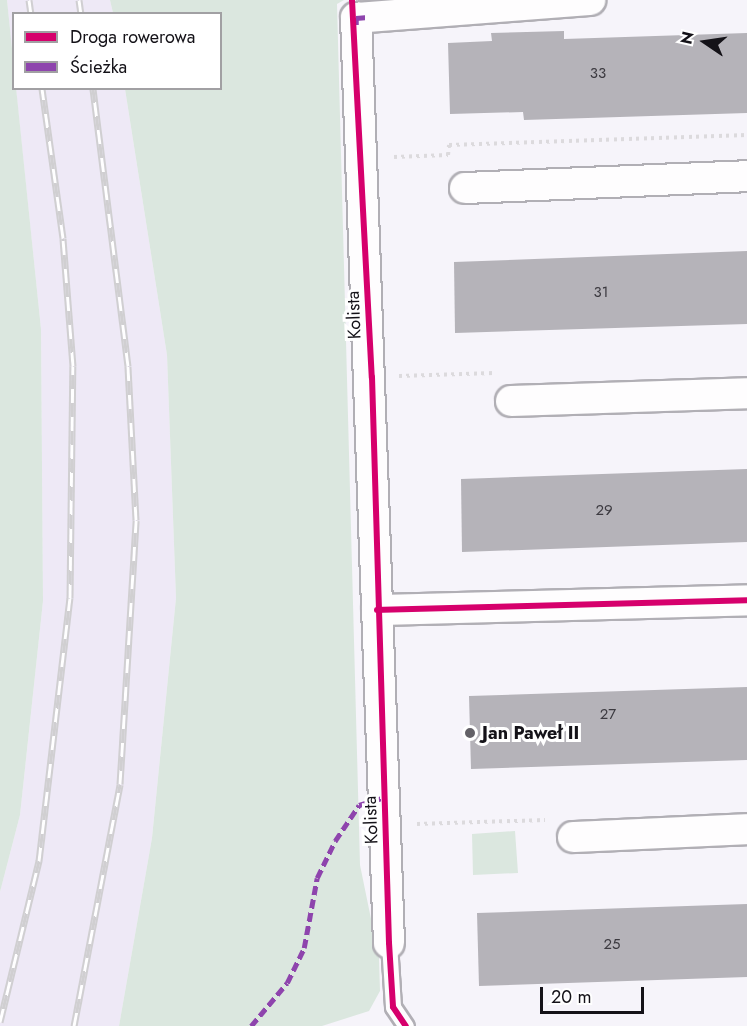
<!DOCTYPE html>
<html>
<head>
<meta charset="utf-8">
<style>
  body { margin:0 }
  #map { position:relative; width:747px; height:1026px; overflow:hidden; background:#f6f4fa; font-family:Jost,sans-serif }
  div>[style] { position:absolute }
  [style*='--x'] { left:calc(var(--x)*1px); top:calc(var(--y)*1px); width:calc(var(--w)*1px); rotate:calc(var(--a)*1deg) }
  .built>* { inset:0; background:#eee9f6 }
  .green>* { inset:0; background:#dbe7df }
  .building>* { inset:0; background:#b5b3b9 }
  .path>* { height:4px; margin-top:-2px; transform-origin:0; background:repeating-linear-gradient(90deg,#dcdadd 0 3px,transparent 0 7.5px) }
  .roads { filter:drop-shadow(2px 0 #b1afb5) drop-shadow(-2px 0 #b1afb5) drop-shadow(0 2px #b1afb5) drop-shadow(0 -2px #b1afb5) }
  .service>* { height:15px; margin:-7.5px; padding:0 7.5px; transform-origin:7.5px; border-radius:7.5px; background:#fefdfe }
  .minor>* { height:30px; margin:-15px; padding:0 15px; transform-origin:15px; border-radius:15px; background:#fefdfe }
  .rail>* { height:7px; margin-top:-3.5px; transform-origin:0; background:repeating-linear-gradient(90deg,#fff 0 14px,#d0cfd1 0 28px); box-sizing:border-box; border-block:2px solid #d0cfd1 }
  .quiet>* { height:4.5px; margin-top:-2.25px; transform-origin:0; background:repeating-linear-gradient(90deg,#8e44ad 0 9px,transparent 0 13.5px) }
  .cycleway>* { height:6px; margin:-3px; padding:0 3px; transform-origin:3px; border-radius:3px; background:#d6006c }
  .dots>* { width:16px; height:16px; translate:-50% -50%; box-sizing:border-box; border:3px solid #fff; border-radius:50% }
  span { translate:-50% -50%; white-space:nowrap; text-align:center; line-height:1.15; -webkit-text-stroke:6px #fff; paint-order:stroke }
  .number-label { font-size:15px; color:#3c3a40 }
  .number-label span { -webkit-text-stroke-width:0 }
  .street-label { font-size:18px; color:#141218 }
  .poi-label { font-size:18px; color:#141218; font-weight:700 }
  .left { translate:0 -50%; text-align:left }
  .legend { position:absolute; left:12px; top:12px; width:210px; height:78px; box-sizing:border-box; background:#fff; border:2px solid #a1a0a3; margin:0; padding:8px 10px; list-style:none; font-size:18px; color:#141218 }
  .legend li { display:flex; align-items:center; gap:12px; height:30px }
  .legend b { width:30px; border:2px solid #a1a0a3 }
  .north { position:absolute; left:675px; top:12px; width:60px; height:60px; -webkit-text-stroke:4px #fff; paint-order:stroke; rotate:283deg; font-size:16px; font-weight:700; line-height:24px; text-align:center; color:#141218 }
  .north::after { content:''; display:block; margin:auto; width:21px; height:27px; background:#141218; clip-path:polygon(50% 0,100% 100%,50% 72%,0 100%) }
  .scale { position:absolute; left:540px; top:987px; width:104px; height:27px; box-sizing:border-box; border:3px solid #141218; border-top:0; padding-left:8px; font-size:18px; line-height:21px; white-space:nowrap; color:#141218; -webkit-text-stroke:4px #fff; paint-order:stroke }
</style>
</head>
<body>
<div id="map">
  <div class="built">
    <div style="clip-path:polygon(7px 0,110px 0,113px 13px,14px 14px,13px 61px)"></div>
    <div style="clip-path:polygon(16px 89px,125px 89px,167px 355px,176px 598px,152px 838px,119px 1026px,0 1026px,0 892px,20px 815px,43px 601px,41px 329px)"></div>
  </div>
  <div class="green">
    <div style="clip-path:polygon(0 0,7px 0,41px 329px,43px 601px,20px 815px,0 892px)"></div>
    <div style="clip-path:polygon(110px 0,344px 0,337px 4px,360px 865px,379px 958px,380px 991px,369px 1011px,322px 1026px,119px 1026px,152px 838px,176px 598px,167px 355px,125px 89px,220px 88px,220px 14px,113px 13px)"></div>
    <div style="clip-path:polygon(515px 831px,518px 873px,473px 875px,472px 834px)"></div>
  </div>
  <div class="building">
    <div style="clip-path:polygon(564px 31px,564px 39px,747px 33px,747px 113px,524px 120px,523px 112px,450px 114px,448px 43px,492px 41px,491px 33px)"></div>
    <div style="clip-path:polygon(747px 251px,747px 324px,455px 333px,454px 262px)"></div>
    <div style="clip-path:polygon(747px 469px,747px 542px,462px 552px,461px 479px)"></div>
    <div style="clip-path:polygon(747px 687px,747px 760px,471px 769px,469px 696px)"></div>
    <div style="clip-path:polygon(747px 904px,747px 977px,479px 986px,477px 913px)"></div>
  </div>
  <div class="path">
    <div style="--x:394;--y:157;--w:54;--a:-2.1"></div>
    <div style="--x:448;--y:155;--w:10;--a:-84"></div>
    <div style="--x:449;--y:145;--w:298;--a:-1.9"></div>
    <div style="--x:399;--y:376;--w:95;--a:-1.8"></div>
    <div style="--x:417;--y:824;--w:128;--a:-1.8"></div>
  </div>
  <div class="roads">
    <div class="service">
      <div style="--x:389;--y:943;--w:64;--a:86.4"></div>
      <div style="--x:393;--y:1007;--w:23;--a:56"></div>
    </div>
    <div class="minor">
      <div style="--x:465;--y:188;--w:282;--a:-2.4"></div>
      <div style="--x:511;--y:401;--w:236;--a:-1.9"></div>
      <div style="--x:377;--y:610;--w:370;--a:-1.5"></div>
      <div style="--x:573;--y:837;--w:174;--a:-2.6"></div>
      <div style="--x:389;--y:943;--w:926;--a:-92.04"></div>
      <div style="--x:356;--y:18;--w:235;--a:-4.4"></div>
    </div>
  </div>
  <div class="rail">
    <div style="--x:29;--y:0;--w:14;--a:82"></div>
    <div style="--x:79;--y:0;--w:14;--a:82"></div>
    <div style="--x:0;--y:1022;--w:166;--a:-76.4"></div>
    <div style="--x:39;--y:861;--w:265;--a:-83.3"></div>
    <div style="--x:70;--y:598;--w:232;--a:-89.3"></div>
    <div style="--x:73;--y:366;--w:128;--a:-94.5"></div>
    <div style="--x:63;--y:238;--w:151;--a:-98"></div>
    <div style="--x:74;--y:1026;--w:246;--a:-79.2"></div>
    <div style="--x:120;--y:784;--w:264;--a:-86.5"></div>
    <div style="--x:136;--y:520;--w:154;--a:-93"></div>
    <div style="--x:128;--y:366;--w:280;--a:-97.2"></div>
  </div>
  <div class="quiet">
    <div style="--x:356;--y:25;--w:7;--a:-90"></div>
    <div style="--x:356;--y:18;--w:12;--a:-5"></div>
    <div style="--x:251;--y:1026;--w:56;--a:-50.1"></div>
    <div style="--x:287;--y:983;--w:39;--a:-64"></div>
    <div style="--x:304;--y:948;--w:71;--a:-79.5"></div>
    <div style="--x:317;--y:878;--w:41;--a:-64.1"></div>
    <div style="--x:335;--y:841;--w:43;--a:-56.3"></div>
    <div style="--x:359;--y:805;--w:27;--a:-17"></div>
  </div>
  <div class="cycleway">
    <div style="--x:352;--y:0;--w:378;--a:87"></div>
    <div style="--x:372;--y:377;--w:566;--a:88.28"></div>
    <div style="--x:389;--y:943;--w:64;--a:86.4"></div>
    <div style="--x:393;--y:1007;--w:23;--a:56"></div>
    <div style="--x:377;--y:610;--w:370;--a:-1.5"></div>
  </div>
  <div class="dots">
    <div style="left:470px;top:733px;background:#636167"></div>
  </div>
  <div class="number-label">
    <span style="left:598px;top:74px">33</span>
    <span style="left:601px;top:293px">31</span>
    <span style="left:604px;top:511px">29</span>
    <span style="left:608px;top:715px">27</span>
    <span style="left:612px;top:945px">25</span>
  </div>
  <div class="street-label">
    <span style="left:354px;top:315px;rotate:-92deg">Kolista</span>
    <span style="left:371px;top:820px;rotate:-92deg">Kolista</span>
  </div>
  <div class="poi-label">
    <span class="left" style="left:482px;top:733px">Jan Paweł II</span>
  </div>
  <ul class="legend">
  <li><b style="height:8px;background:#d6006c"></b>Droga rowerowa</li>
  <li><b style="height:8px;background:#8e44ad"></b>Ścieżka</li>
  </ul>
  <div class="north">N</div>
  <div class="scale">20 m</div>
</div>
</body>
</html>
